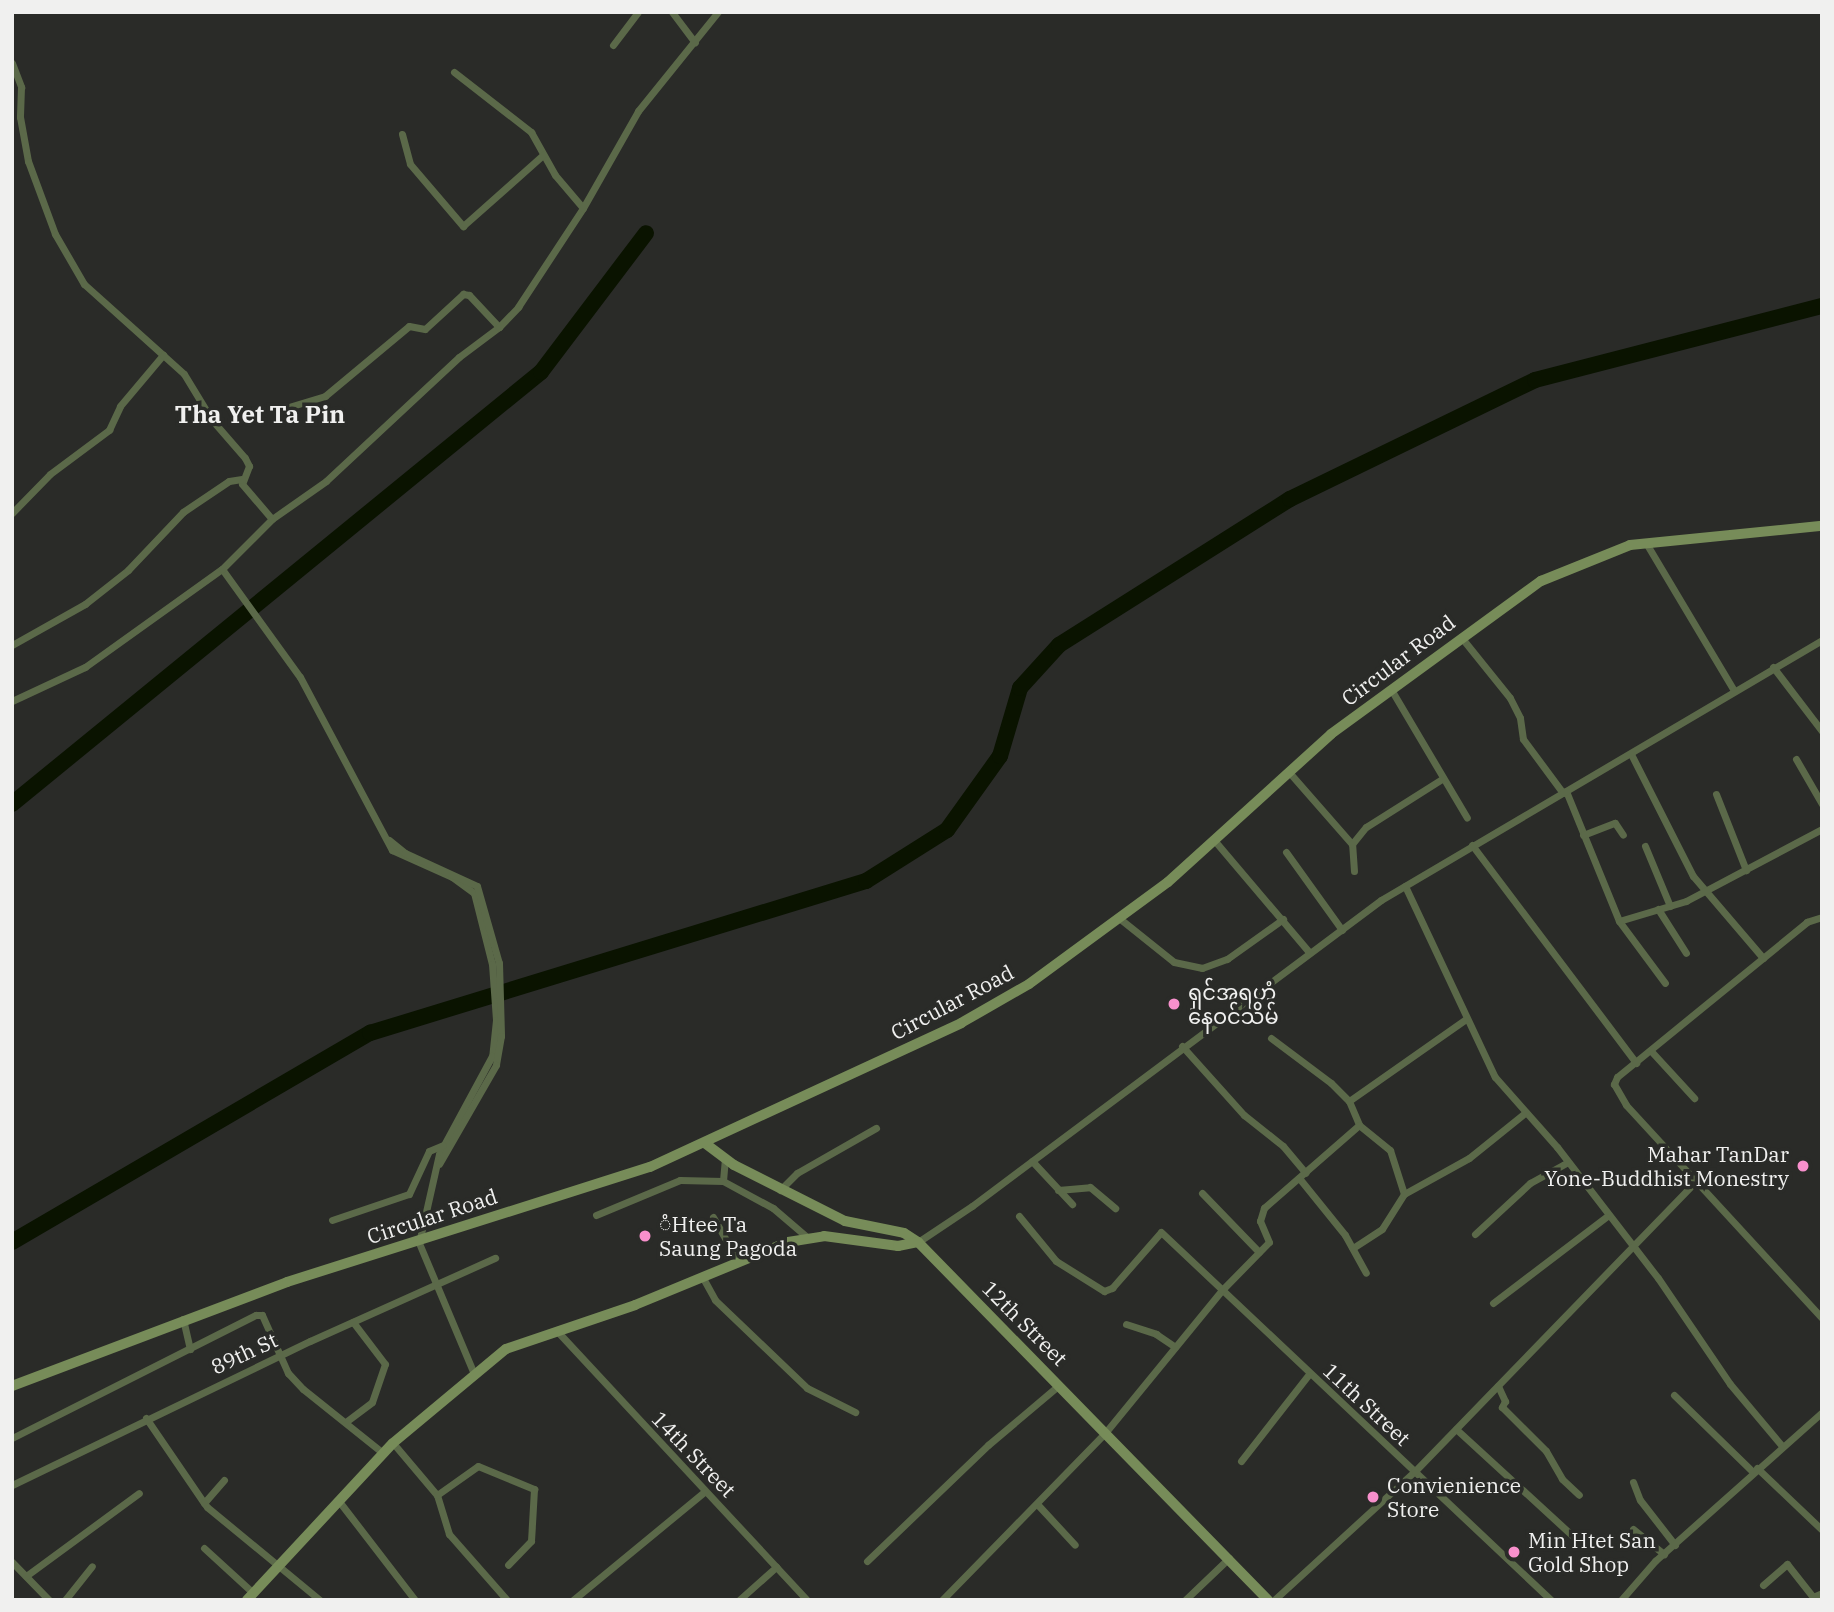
<!DOCTYPE html>
<html>
<head>
<meta charset="utf-8">
<style>
  body { margin:0 }
  #map { position:relative; width:1834px; height:1612px; overflow:hidden; background:#2a2b28; font-family:"IBM Plex Serif","Noto Sans Myanmar",serif }
  div>[style] { position:absolute }
  [style*='--x'] { left:calc(var(--x)*1px); top:calc(var(--y)*1px); width:calc(var(--w)*1px); rotate:calc(var(--a)*1deg) }
  .river>* { height:16px; margin:-8px; padding:0 8px; transform-origin:8px; border-radius:8px; background:#0a1300 }
  .street>* { height:7px; margin:-3.5px; padding:0 3.5px; transform-origin:3.5px; border-radius:3.5px; background:#5b6949 }
  .secondary>* { height:10px; margin:-5px; padding:0 5px; transform-origin:5px; border-radius:5px; background:#778c59 }
  .dots>* { width:19px; height:19px; translate:-50% -50%; box-sizing:border-box; border:4px solid #2a2b28; border-radius:50% }
  span { translate:-50% -50%; white-space:nowrap; text-align:center; line-height:1.15; -webkit-text-stroke:7px #2a2b28; paint-order:stroke }
  .street-label { font-size:21px; color:#f0f0ef }
  .poi-label { font-size:21px; color:#f0f0ef }
  .left { translate:0 -50%; text-align:left }
  .right { translate:-100% -50%; text-align:right }
  .quarter-label { font-size:24px; color:#f0f0ef; font-weight:700 }
  .frame { position:absolute; inset:0; border:14px solid #f0f0ef; pointer-events:none }
</style>
</head>
<body>
<div id="map">
  <div class="river">
    <div style="--x:12;--y:804;--w:683;--a:-39.24"></div>
    <div style="--x:541;--y:372;--w:174;--a:-52.9"></div>
    <div style="--x:12;--y:1242;--w:415;--a:-30.3"></div>
    <div style="--x:370;--y:1033;--w:519;--a:-17.04"></div>
    <div style="--x:866;--y:881;--w:96;--a:-32.2"></div>
    <div style="--x:947;--y:830;--w:91;--a:-54.4"></div>
    <div style="--x:1000;--y:756;--w:71;--a:-73.6"></div>
    <div style="--x:1020;--y:688;--w:58;--a:-47.8"></div>
    <div style="--x:1059;--y:645;--w:273;--a:-32.3"></div>
    <div style="--x:1290;--y:499;--w:272;--a:-25.9"></div>
    <div style="--x:1535;--y:380;--w:296;--a:-14.5"></div>
  </div>
  <div class="street">
    <div style="--x:672;--y:12;--w:38;--a:53"></div>
    <div style="--x:613;--y:45;--w:41;--a:-52.9"></div>
    <div style="--x:12;--y:63;--w:26;--a:69"></div>
    <div style="--x:21;--y:87;--w:30;--a:92"></div>
    <div style="--x:20;--y:117;--w:45;--a:79.7"></div>
    <div style="--x:28;--y:161;--w:78;--a:69.7"></div>
    <div style="--x:55;--y:234;--w:58;--a:59.9"></div>
    <div style="--x:84;--y:284;--w:106;--a:41.9"></div>
    <div style="--x:454;--y:72;--w:98;--a:37.9"></div>
    <div style="--x:531;--y:132;--w:49;--a:60.8"></div>
    <div style="--x:555;--y:175;--w:43;--a:49.7"></div>
    <div style="--x:402;--y:134;--w:31;--a:75"></div>
    <div style="--x:410;--y:164;--w:82;--a:49.5"></div>
    <div style="--x:463;--y:226;--w:107;--a:-41.6"></div>
    <div style="--x:282;--y:409;--w:45;--a:-16.8"></div>
    <div style="--x:325;--y:396;--w:109;--a:-39.8"></div>
    <div style="--x:409;--y:326;--w:16;--a:11"></div>
    <div style="--x:425;--y:329;--w:52;--a:-42.6"></div>
    <div style="--x:463;--y:294;--w:6;--a:9"></div>
    <div style="--x:469;--y:295;--w:44;--a:46.8"></div>
    <div style="--x:12;--y:513;--w:54;--a:-45.7"></div>
    <div style="--x:50;--y:474;--w:74;--a:-36.7"></div>
    <div style="--x:109;--y:430;--w:26;--a:-65"></div>
    <div style="--x:120;--y:406;--w:67;--a:-49.9"></div>
    <div style="--x:163;--y:355;--w:28;--a:42"></div>
    <div style="--x:184;--y:374;--w:54;--a:58.7"></div>
    <div style="--x:212;--y:420;--w:50;--a:49"></div>
    <div style="--x:245;--y:458;--w:9;--a:63"></div>
    <div style="--x:249;--y:466;--w:19;--a:111"></div>
    <div style="--x:242;--y:484;--w:46;--a:49.4"></div>
    <div style="--x:1646;--y:543;--w:170;--a:59.2"></div>
    <div style="--x:222;--y:569;--w:133;--a:54.2"></div>
    <div style="--x:300;--y:677;--w:196;--a:62"></div>
    <div style="--x:392;--y:850;--w:66;--a:24.2"></div>
    <div style="--x:452;--y:877;--w:27;--a:36"></div>
    <div style="--x:474;--y:893;--w:73;--a:75.8"></div>
    <div style="--x:492;--y:964;--w:56;--a:85.9"></div>
    <div style="--x:496;--y:1020;--w:36;--a:96"></div>
    <div style="--x:492;--y:1056;--w:111;--a:118.4"></div>
    <div style="--x:439;--y:1154;--w:91;--a:102.7"></div>
    <div style="--x:419;--y:1243;--w:142;--a:67.2"></div>
    <div style="--x:1461;--y:637;--w:78;--a:51.2"></div>
    <div style="--x:1510;--y:698;--w:22;--a:63"></div>
    <div style="--x:1520;--y:718;--w:21;--a:82"></div>
    <div style="--x:1523;--y:739;--w:67;--a:53.5"></div>
    <div style="--x:12;--y:645;--w:84;--a:-29.3"></div>
    <div style="--x:85;--y:604;--w:55;--a:-38.3"></div>
    <div style="--x:128;--y:570;--w:80;--a:-46.5"></div>
    <div style="--x:183;--y:512;--w:55;--a:-34"></div>
    <div style="--x:229;--y:481;--w:13;--a:-9"></div>
    <div style="--x:1773;--y:667;--w:81;--a:52.6"></div>
    <div style="--x:1392;--y:691;--w:147;--a:59.4"></div>
    <div style="--x:12;--y:701;--w:81;--a:-25"></div>
    <div style="--x:85;--y:667;--w:168;--a:-35.6"></div>
    <div style="--x:222;--y:569;--w:71;--a:-45"></div>
    <div style="--x:272;--y:519;--w:66;--a:-35.1"></div>
    <div style="--x:326;--y:481;--w:182;--a:-43"></div>
    <div style="--x:459;--y:357;--w:50;--a:-36.9"></div>
    <div style="--x:499;--y:327;--w:28;--a:-46"></div>
    <div style="--x:518;--y:307;--w:118;--a:-56.7"></div>
    <div style="--x:583;--y:208;--w:112;--a:-60.4"></div>
    <div style="--x:638;--y:111;--w:127;--a:-51.1"></div>
    <div style="--x:1631;--y:754;--w:137;--a:63.1"></div>
    <div style="--x:1693;--y:876;--w:108;--a:49.5"></div>
    <div style="--x:1796;--y:759;--w:52;--a:60"></div>
    <div style="--x:1288;--y:771;--w:97;--a:48.8"></div>
    <div style="--x:1566;--y:791;--w:140;--a:67.8"></div>
    <div style="--x:1619;--y:921;--w:77;--a:53.4"></div>
    <div style="--x:1716;--y:794;--w:82;--a:68.5"></div>
    <div style="--x:1583;--y:835;--w:34;--a:-21"></div>
    <div style="--x:1615;--y:823;--w:14;--a:56"></div>
    <div style="--x:389;--y:840;--w:21;--a:39"></div>
    <div style="--x:405;--y:853;--w:79;--a:24.6"></div>
    <div style="--x:477;--y:886;--w:80;--a:74.1"></div>
    <div style="--x:499;--y:963;--w:73;--a:88.4"></div>
    <div style="--x:501;--y:1036;--w:29;--a:100"></div>
    <div style="--x:496;--y:1065;--w:114;--a:119.9"></div>
    <div style="--x:1214;--y:840;--w:148;--a:49.7"></div>
    <div style="--x:1472;--y:845;--w:273;--a:53"></div>
    <div style="--x:1645;--y:846;--w:65;--a:67.4"></div>
    <div style="--x:1286;--y:852;--w:96;--a:54.3"></div>
    <div style="--x:1354;--y:871;--w:27;--a:-94"></div>
    <div style="--x:1352;--y:844;--w:22;--a:-51"></div>
    <div style="--x:1366;--y:827;--w:90;--a:-32.3"></div>
    <div style="--x:1405;--y:886;--w:211;--a:64.8"></div>
    <div style="--x:1495;--y:1077;--w:94;--a:48.5"></div>
    <div style="--x:1557;--y:1147;--w:165;--a:52.4"></div>
    <div style="--x:1658;--y:1278;--w:128;--a:55.8"></div>
    <div style="--x:1730;--y:1384;--w:81;--a:50"></div>
    <div style="--x:1658;--y:909;--w:52;--a:57.5"></div>
    <div style="--x:1822;--y:917;--w:16;--a:162"></div>
    <div style="--x:1807;--y:922;--w:245;--a:140.8"></div>
    <div style="--x:1617;--y:1077;--w:8;--a:113"></div>
    <div style="--x:1614;--y:1084;--w:24;--a:60"></div>
    <div style="--x:1626;--y:1105;--w:289;--a:47.4"></div>
    <div style="--x:1119;--y:918;--w:70;--a:38.7"></div>
    <div style="--x:1174;--y:962;--w:29;--a:12"></div>
    <div style="--x:1202;--y:968;--w:27;--a:-20"></div>
    <div style="--x:1227;--y:959;--w:69;--a:-35.5"></div>
    <div style="--x:1619;--y:921;--w:70;--a:-16.6"></div>
    <div style="--x:1686;--y:901;--w:154;--a:-27.9"></div>
    <div style="--x:1271;--y:1038;--w:75;--a:36.9"></div>
    <div style="--x:1331;--y:1083;--w:25;--a:45"></div>
    <div style="--x:1349;--y:1101;--w:26;--a:67"></div>
    <div style="--x:1359;--y:1125;--w:40;--a:39"></div>
    <div style="--x:1390;--y:1150;--w:46;--a:72.3"></div>
    <div style="--x:1404;--y:1194;--w:41;--a:122.2"></div>
    <div style="--x:1382;--y:1229;--w:35;--a:147"></div>
    <div style="--x:1182;--y:1046;--w:93;--a:48.1"></div>
    <div style="--x:1244;--y:1115;--w:50;--a:38.5"></div>
    <div style="--x:1283;--y:1146;--w:35;--a:50"></div>
    <div style="--x:1651;--y:1051;--w:64;--a:47.5"></div>
    <div style="--x:1349;--y:1101;--w:143;--a:-35"></div>
    <div style="--x:725;--y:1158;--w:23;--a:95"></div>
    <div style="--x:723;--y:1181;--w:57;--a:28.4"></div>
    <div style="--x:773;--y:1208;--w:46;--a:40.6"></div>
    <div style="--x:1032;--y:1161;--w:59;--a:47.1"></div>
    <div style="--x:1299;--y:1178;--w:73;--a:51.1"></div>
    <div style="--x:1345;--y:1235;--w:43;--a:61.1"></div>
    <div style="--x:780;--y:1190;--w:24;--a:-45"></div>
    <div style="--x:797;--y:1173;--w:91;--a:-29.7"></div>
    <div style="--x:1058;--y:1190;--w:32;--a:-5"></div>
    <div style="--x:1090;--y:1187;--w:33;--a:40"></div>
    <div style="--x:1202;--y:1193;--w:82;--a:46"></div>
    <div style="--x:1404;--y:1194;--w:74;--a:-29"></div>
    <div style="--x:1469;--y:1158;--w:73;--a:-38.9"></div>
    <div style="--x:596;--y:1215;--w:91;--a:-22.6"></div>
    <div style="--x:680;--y:1180;--w:43;--a:1.3"></div>
    <div style="--x:1019;--y:1216;--w:58;--a:50.6"></div>
    <div style="--x:1056;--y:1261;--w:57;--a:32"></div>
    <div style="--x:1104;--y:1291;--w:9;--a:-21"></div>
    <div style="--x:1112;--y:1288;--w:74;--a:-48.8"></div>
    <div style="--x:1161;--y:1232;--w:536;--a:43.34"></div>
    <div style="--x:713;--y:1217;--w:51;--a:60.4"></div>
    <div style="--x:332;--y:1220;--w:81;--a:-18.7"></div>
    <div style="--x:409;--y:1194;--w:47;--a:-65.1"></div>
    <div style="--x:429;--y:1151;--w:15;--a:-23"></div>
    <div style="--x:1475;--y:1234;--w:75;--a:-42.8"></div>
    <div style="--x:1530;--y:1183;--w:43;--a:-28.9"></div>
    <div style="--x:918;--y:1242;--w:65;--a:-33.7"></div>
    <div style="--x:972;--y:1206;--w:511;--a:-36.8"></div>
    <div style="--x:1381;--y:900;--w:512;--a:-30.52"></div>
    <div style="--x:703;--y:1278;--w:25;--a:61"></div>
    <div style="--x:715;--y:1300;--w:127;--a:43.7"></div>
    <div style="--x:807;--y:1388;--w:54;--a:26.6"></div>
    <div style="--x:1493;--y:1303;--w:142;--a:-37.3"></div>
    <div style="--x:183;--y:1319;--w:31;--a:77"></div>
    <div style="--x:1126;--y:1324;--w:32;--a:18"></div>
    <div style="--x:1156;--y:1334;--w:23;--a:34"></div>
    <div style="--x:557;--y:1331;--w:367;--a:47.1"></div>
    <div style="--x:1498;--y:1386;--w:17;--a:65"></div>
    <div style="--x:1505;--y:1401;--w:7;--a:117"></div>
    <div style="--x:1502;--y:1407;--w:62;--a:45"></div>
    <div style="--x:1546;--y:1451;--w:32;--a:60"></div>
    <div style="--x:1562;--y:1479;--w:23;--a:43"></div>
    <div style="--x:1674;--y:1395;--w:110;--a:44.3"></div>
    <div style="--x:146;--y:1418;--w:103;--a:55.7"></div>
    <div style="--x:347;--y:1421;--w:31;--a:-37"></div>
    <div style="--x:372;--y:1402;--w:40;--a:-71.1"></div>
    <div style="--x:385;--y:1364;--w:53;--a:-127.3"></div>
    <div style="--x:1456;--y:1429;--w:163;--a:42.5"></div>
    <div style="--x:12;--y:1438;--w:273;--a:-26.8"></div>
    <div style="--x:256;--y:1315;--w:6;--a:0"></div>
    <div style="--x:262;--y:1315;--w:64;--a:65.9"></div>
    <div style="--x:288;--y:1373;--w:22;--a:47"></div>
    <div style="--x:303;--y:1389;--w:102;--a:38.7"></div>
    <div style="--x:393;--y:1443;--w:68;--a:49.8"></div>
    <div style="--x:437;--y:1495;--w:41;--a:72.9"></div>
    <div style="--x:449;--y:1534;--w:88;--a:48.7"></div>
    <div style="--x:1241;--y:1461;--w:110;--a:-52"></div>
    <div style="--x:1757;--y:1468;--w:90;--a:43.6"></div>
    <div style="--x:224;--y:1480;--w:30;--a:131"></div>
    <div style="--x:204;--y:1503;--w:5;--a:53"></div>
    <div style="--x:207;--y:1507;--w:146;--a:39.5"></div>
    <div style="--x:1633;--y:1482;--w:19;--a:69"></div>
    <div style="--x:1640;--y:1500;--w:57;--a:52.1"></div>
    <div style="--x:12;--y:1485;--w:331;--a:-25.8"></div>
    <div style="--x:310;--y:1341;--w:203;--a:-24.2"></div>
    <div style="--x:437;--y:1495;--w:50;--a:-35.3"></div>
    <div style="--x:478;--y:1466;--w:61;--a:22.3"></div>
    <div style="--x:534;--y:1489;--w:52;--a:93.3"></div>
    <div style="--x:531;--y:1541;--w:33;--a:134"></div>
    <div style="--x:338;--y:1500;--w:126;--a:52.4"></div>
    <div style="--x:1038;--y:1505;--w:54;--a:47.2"></div>
    <div style="--x:1633;--y:1529;--w:40;--a:39"></div>
    <div style="--x:204;--y:1548;--w:65;--a:42.5"></div>
    <div style="--x:867;--y:1561;--w:168;--a:-43.8"></div>
    <div style="--x:988;--y:1445;--w:93;--a:-40.2"></div>
    <div style="--x:12;--y:1562;--w:53;--a:45.8"></div>
    <div style="--x:26;--y:1576;--w:140;--a:-36.3"></div>
    <div style="--x:1763;--y:1585;--w:32;--a:-41"></div>
    <div style="--x:1787;--y:1564;--w:42;--a:51.8"></div>
    <div style="--x:1813;--y:1597;--w:10;--a:-24"></div>
    <div style="--x:65;--y:1600;--w:43;--a:-51.5"></div>
    <div style="--x:573;--y:1600;--w:171;--a:-39.5"></div>
    <div style="--x:739;--y:1600;--w:50;--a:-41.7"></div>
    <div style="--x:942;--y:1600;--w:233;--a:-45.7"></div>
    <div style="--x:1105;--y:1433;--w:185;--a:-50.7"></div>
    <div style="--x:1222;--y:1290;--w:67;--a:-45.6"></div>
    <div style="--x:1269;--y:1242;--w:23;--a:-113"></div>
    <div style="--x:1260;--y:1221;--w:14;--a:-73"></div>
    <div style="--x:1264;--y:1208;--w:126;--a:-41.1"></div>
    <div style="--x:1185;--y:1600;--w:61;--a:-43.7"></div>
    <div style="--x:1274;--y:1600;--w:191;--a:-42.5"></div>
    <div style="--x:1415;--y:1471;--w:404;--a:-45.9"></div>
    <div style="--x:1621;--y:1600;--w:52;--a:-48.9"></div>
    <div style="--x:1655;--y:1561;--w:224;--a:-41.7"></div>
  </div>
  <div class="secondary">
    <div style="--x:706;--y:1144;--w:35;--a:37"></div>
    <div style="--x:734;--y:1165;--w:124;--a:26.8"></div>
    <div style="--x:845;--y:1221;--w:60;--a:11.5"></div>
    <div style="--x:904;--y:1233;--w:17;--a:33"></div>
    <div style="--x:918;--y:1242;--w:501;--a:45.65"></div>
    <div style="--x:12;--y:1386;--w:294;--a:-20.7"></div>
    <div style="--x:287;--y:1282;--w:381;--a:-17.6"></div>
    <div style="--x:650;--y:1167;--w:343;--a:-24.8"></div>
    <div style="--x:961;--y:1023;--w:78;--a:-29.8"></div>
    <div style="--x:1029;--y:984;--w:172;--a:-36.3"></div>
    <div style="--x:1168;--y:882;--w:220;--a:-42.2"></div>
    <div style="--x:1331;--y:734;--w:260;--a:-36.1"></div>
    <div style="--x:1541;--y:581;--w:96;--a:-22"></div>
    <div style="--x:1630;--y:545;--w:193;--a:-5.7"></div>
    <div style="--x:247;--y:1600;--w:214;--a:-47.1"></div>
    <div style="--x:393;--y:1443;--w:147;--a:-39.8"></div>
    <div style="--x:506;--y:1349;--w:136;--a:-18.8"></div>
    <div style="--x:635;--y:1305;--w:165;--a:-22.4"></div>
    <div style="--x:788;--y:1242;--w:36;--a:-9"></div>
    <div style="--x:824;--y:1236;--w:75;--a:7.7"></div>
    <div style="--x:898;--y:1246;--w:20;--a:-11"></div>
  </div>
  <div class="dots">
    <div style="left:1174px;top:1004px;background:#f890cc"></div>
    <div style="left:1803px;top:1166px;background:#f890cc"></div>
    <div style="left:645px;top:1236px;background:#f890cc"></div>
    <div style="left:1373px;top:1497px;background:#f890cc"></div>
    <div style="left:1514px;top:1552px;background:#f890cc"></div>
  </div>
  <div class="street-label">
    <span style="left:1398px;top:660px;rotate:-37deg">Circular Road</span>
    <span style="left:952px;top:1002px;rotate:-28deg">Circular Road</span>
    <span style="left:432px;top:1216px;rotate:-18deg">Circular Road</span>
    <span style="left:1025px;top:1323px;rotate:45deg">12th Street</span>
    <span style="left:244px;top:1353px;rotate:-25deg">89th St</span>
    <span style="left:1367px;top:1404px;rotate:43deg">11th Street</span>
    <span style="left:694px;top:1454px;rotate:46deg">14th Street</span>
  </div>
  <div class="poi-label">
    <span class="left" style="left:1188px;top:1004px">ရှင်အရဟံ<br>နေဝင်သိမ်</span>
    <span class="right" style="left:1789px;top:1166px">Mahar TanDar<br>Yone-Buddhist Monestry</span>
    <span class="left" style="left:659px;top:1236px">ံHtee Ta<br>Saung Pagoda</span>
    <span class="left" style="left:1387px;top:1497px">Convienience<br>Store</span>
    <span class="left" style="left:1528px;top:1552px">Min Htet San<br>Gold Shop</span>
  </div>
  <div class="quarter-label">
    <span style="left:260px;top:415px">Tha Yet Ta Pin</span>
  </div>
  <div class="frame"></div>
</div>
</body>
</html>
